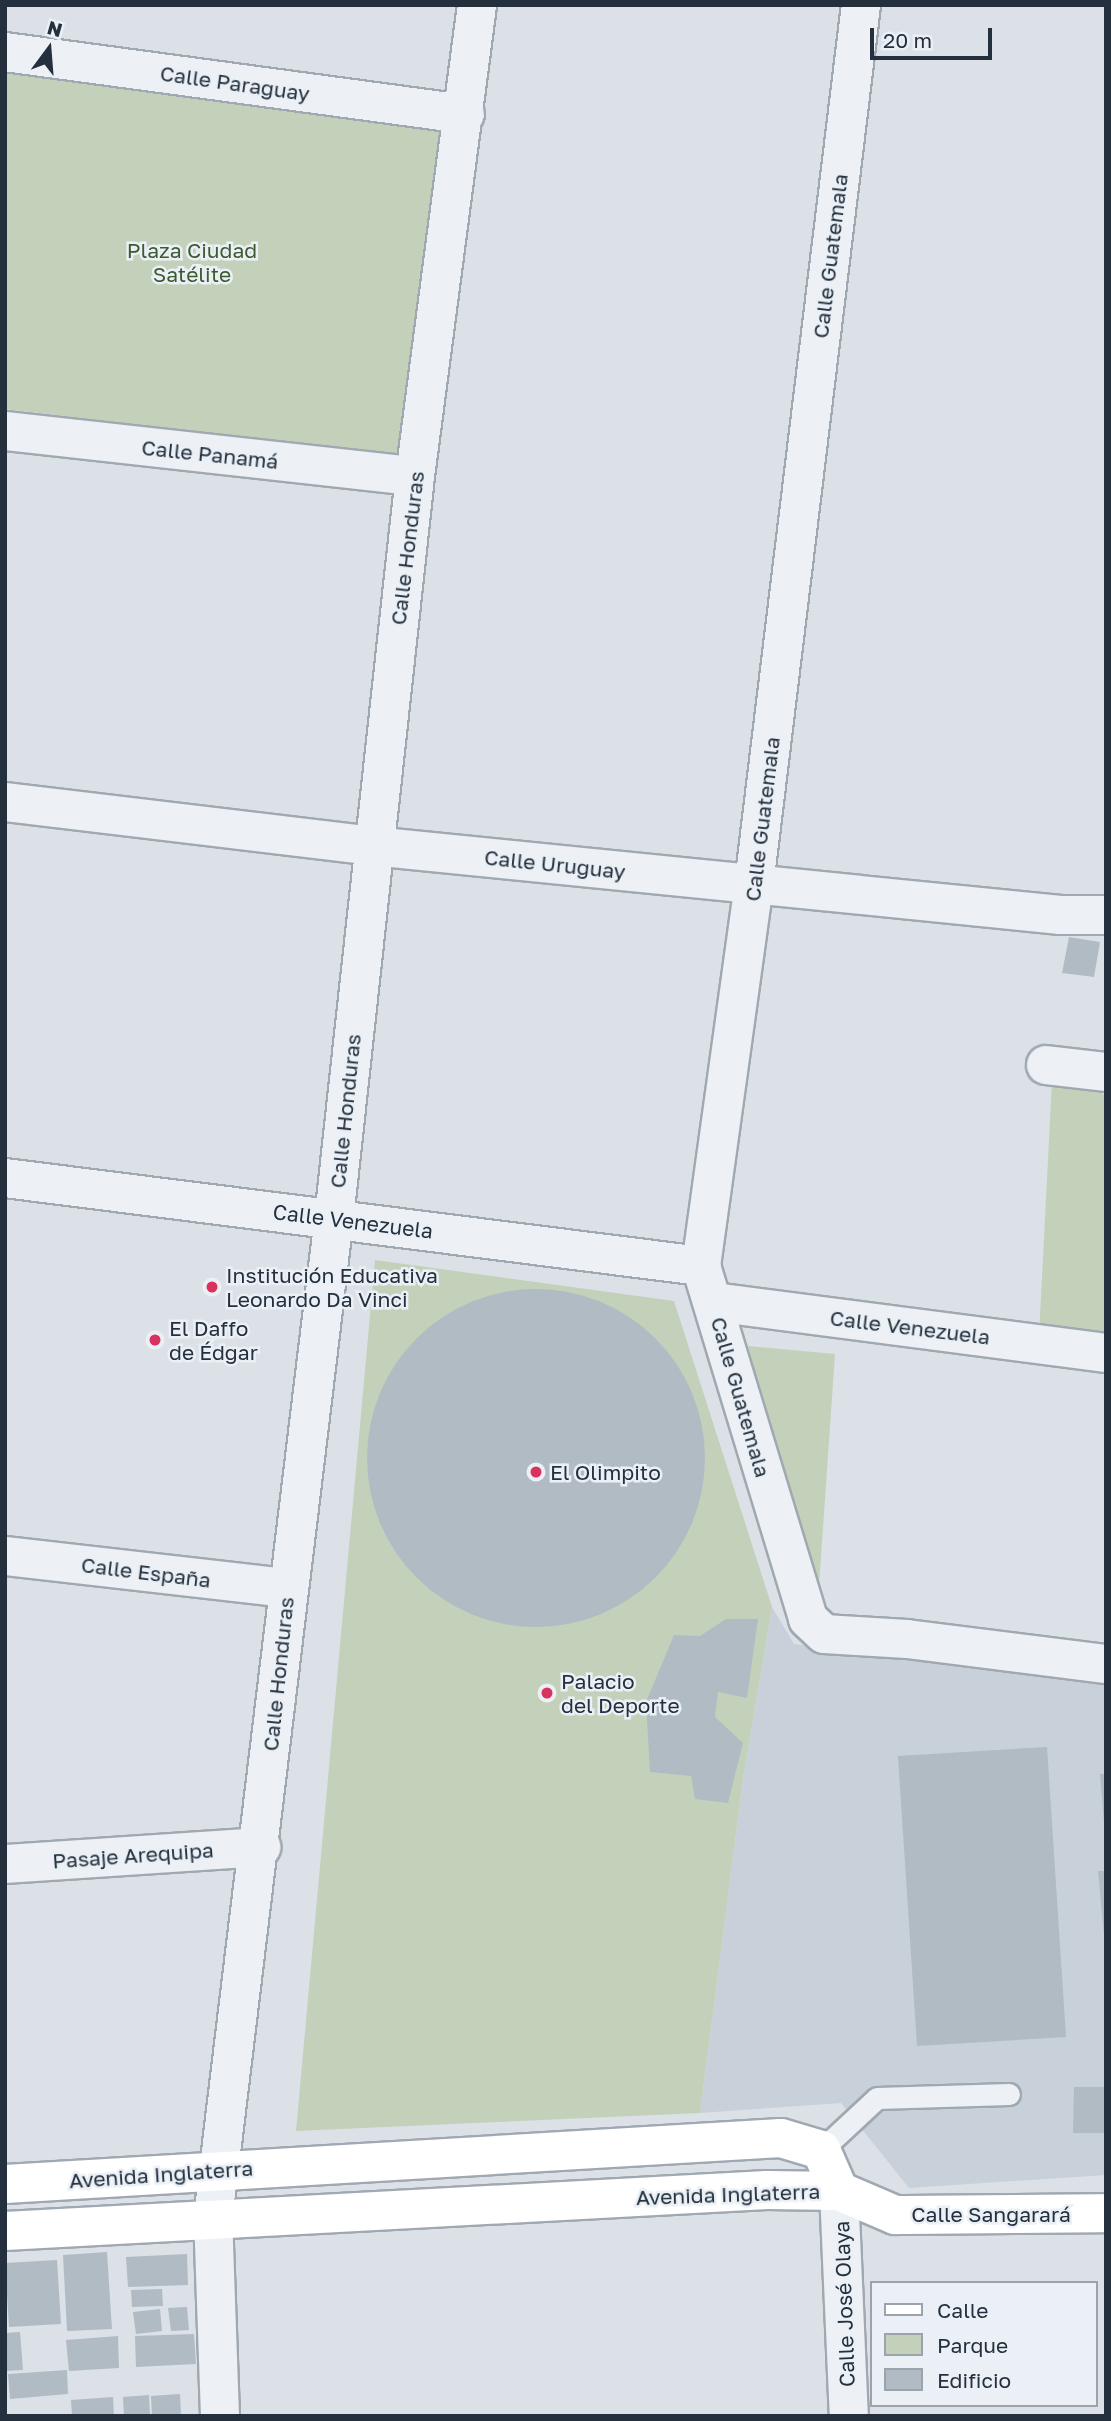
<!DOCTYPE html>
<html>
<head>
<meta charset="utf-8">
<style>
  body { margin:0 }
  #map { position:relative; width:1111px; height:2421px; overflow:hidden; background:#dbe1e7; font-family:"Golos Text",sans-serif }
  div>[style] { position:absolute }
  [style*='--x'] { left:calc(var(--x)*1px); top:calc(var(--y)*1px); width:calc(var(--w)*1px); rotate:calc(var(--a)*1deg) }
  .built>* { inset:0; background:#c8d0d9 }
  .green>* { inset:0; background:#c3d1bb }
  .building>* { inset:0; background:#b1bbc4 }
  .round { border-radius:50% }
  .roads { filter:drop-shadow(2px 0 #a0a8b1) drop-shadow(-2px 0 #a0a8b1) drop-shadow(0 2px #a0a8b1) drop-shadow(0 -2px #a0a8b1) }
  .lane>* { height:21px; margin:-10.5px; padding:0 10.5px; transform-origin:10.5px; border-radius:10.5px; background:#edf1f5 }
  .street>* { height:38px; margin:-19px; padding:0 19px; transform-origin:19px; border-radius:19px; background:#edf1f5 }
  .secondary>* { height:38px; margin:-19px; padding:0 19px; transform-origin:19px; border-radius:19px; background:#fff }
  .dots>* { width:19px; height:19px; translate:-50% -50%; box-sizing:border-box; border:4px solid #eaf0f5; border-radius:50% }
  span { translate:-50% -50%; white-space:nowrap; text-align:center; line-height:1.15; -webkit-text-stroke:5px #eaf0f5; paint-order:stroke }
  .street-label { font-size:21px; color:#24303e }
  .park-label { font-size:21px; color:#3d5b30 }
  .poi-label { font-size:21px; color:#24303e }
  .left { translate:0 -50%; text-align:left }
  .frame { position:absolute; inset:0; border:7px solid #24303e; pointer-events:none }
  .legend { position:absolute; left:870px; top:2281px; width:228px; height:126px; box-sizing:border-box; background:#eaf0f5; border:2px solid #9ba3ac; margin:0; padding:9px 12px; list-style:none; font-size:21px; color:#24303e }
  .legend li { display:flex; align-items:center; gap:14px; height:35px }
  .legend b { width:35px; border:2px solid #9ba3ac }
  .north { position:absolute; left:14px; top:14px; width:70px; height:70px; -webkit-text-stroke:5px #eaf0f5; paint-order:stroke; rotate:16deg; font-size:19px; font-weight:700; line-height:28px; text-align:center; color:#24303e }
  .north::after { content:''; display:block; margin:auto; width:24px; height:32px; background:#24303e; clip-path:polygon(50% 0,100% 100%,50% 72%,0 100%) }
  .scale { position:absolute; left:870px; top:28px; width:122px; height:32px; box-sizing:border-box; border:4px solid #24303e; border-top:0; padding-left:9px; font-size:21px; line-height:24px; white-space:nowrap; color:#24303e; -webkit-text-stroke:5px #eaf0f5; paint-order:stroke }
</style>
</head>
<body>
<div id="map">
  <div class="built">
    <div style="clip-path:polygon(772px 1607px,794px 1644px,1106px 1683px,1106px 2175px,909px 2188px,841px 2103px,700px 2113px,743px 1779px)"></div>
  </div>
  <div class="green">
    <div style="clip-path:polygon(5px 70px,442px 124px,403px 456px,5px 409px)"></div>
    <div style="clip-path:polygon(1052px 1081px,1093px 1085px,1106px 1097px,1106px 1343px,1039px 1336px)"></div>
    <div style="clip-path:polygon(375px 1260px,674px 1301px,772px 1607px,743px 1779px,700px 2113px,296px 2131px)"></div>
    <div style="clip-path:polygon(748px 1346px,835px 1354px,818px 1600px,806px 1567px)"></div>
  </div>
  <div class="building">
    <div style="clip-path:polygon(1069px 937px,1100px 942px,1094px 977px,1062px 973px)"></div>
    <div class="round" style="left:367px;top:1289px;width:338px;height:338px"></div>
    <div style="clip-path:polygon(726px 1619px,758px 1619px,747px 1698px,718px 1692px,715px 1717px,743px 1743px,728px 1803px,695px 1799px,691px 1776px,650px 1772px,646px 1702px,674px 1635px,700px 1636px)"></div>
    <div style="clip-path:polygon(1047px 1747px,1066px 2037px,917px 2046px,898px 1756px)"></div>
    <div style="clip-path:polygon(1100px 1774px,1106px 1774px,1106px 1823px,1104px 1823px)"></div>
    <div style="clip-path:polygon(1098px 1871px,1106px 1871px,1106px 1935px,1104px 1935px)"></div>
    <div style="clip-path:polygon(1074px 2087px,1106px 2087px,1106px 2133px,1073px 2133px)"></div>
    <div style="clip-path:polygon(107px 2252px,112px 2329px,67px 2331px,63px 2255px)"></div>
    <div style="clip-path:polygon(187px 2254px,188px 2285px,128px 2287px,126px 2257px)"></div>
    <div style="clip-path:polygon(57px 2260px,61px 2324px,9px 2327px,5px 2263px)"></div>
    <div style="clip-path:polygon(162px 2289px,163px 2306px,132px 2307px,131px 2290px)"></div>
    <div style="clip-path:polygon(187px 2307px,189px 2330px,171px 2331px,168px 2308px)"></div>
    <div style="clip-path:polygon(160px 2309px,162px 2331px,136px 2334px,133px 2312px)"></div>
    <div style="clip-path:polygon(20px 2332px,23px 2370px,5px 2371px,5px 2333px)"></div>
    <div style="clip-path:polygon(194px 2334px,196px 2364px,136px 2367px,135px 2336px)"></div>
    <div style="clip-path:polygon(118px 2336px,119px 2368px,69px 2371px,66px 2340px)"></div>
    <div style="clip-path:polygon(67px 2370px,68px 2394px,10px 2399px,8px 2374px)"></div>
    <div style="clip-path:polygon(180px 2394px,181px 2416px,152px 2416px,151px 2396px)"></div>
    <div style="clip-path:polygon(149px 2395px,150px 2416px,124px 2416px,123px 2397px)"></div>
    <div style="clip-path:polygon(113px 2397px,114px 2416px,72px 2416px,71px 2400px)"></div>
  </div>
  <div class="roads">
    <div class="lane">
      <div style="--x:821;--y:2150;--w:76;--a:-42.9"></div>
      <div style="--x:877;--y:2098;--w:132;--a:-1.7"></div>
    </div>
    <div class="street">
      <div style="--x:861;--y:5;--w:885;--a:96.94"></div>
      <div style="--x:754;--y:884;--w:386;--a:97.9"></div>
      <div style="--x:701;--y:1266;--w:369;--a:73.1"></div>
      <div style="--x:808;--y:1619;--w:22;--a:43"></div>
      <div style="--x:824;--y:1634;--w:83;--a:3.4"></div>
      <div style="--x:907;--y:1639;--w:201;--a:7.2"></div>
      <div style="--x:5;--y:52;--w:464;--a:7.7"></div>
      <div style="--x:5;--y:431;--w:412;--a:6.3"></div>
      <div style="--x:5;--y:802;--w:370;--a:6.8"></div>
      <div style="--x:372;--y:846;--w:692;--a:5.72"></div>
      <div style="--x:1061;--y:915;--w:45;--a:0"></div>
      <div style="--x:1046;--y:1065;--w:60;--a:6.7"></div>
      <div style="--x:5;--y:1178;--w:702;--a:7.21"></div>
      <div style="--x:714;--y:1302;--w:395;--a:7.4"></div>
      <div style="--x:5;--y:1556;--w:283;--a:6.5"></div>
      <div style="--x:5;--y:1864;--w:257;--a:-3.8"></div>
      <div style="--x:839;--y:2191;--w:225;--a:87.5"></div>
      <div style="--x:220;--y:2416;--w:198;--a:-92"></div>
      <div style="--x:213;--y:2218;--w:1007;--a:-83.1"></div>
      <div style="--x:334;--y:1218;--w:746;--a:-83.77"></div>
      <div style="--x:415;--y:476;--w:475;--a:-82.5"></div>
    </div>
    <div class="secondary">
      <div style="--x:5;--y:2184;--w:777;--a:-3.39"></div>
      <div style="--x:781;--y:2138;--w:42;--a:16.7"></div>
      <div style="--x:821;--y:2150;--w:45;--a:66.3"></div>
      <div style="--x:5;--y:2231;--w:763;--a:-3.08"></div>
      <div style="--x:767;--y:2190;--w:72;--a:0.8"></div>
      <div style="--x:839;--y:2191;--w:61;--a:23.2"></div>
      <div style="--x:895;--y:2215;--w:211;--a:-0.5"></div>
    </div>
  </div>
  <div class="dots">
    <div style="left:212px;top:1287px;background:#d9325f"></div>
    <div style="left:155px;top:1340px;background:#d9325f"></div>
    <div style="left:536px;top:1472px;background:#d9325f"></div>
    <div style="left:547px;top:1693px;background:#d9325f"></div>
  </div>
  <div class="street-label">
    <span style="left:235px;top:83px;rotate:8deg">Calle Paraguay</span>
    <span style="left:830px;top:256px;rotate:-83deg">Calle Guatemala</span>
    <span style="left:210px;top:454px;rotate:6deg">Calle Panamá</span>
    <span style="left:407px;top:548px;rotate:-83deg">Calle Honduras</span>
    <span style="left:762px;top:819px;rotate:-83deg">Calle Guatemala</span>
    <span style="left:555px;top:864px;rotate:6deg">Calle Uruguay</span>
    <span style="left:345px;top:1111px;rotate:-84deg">Calle Honduras</span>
    <span style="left:353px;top:1221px;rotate:7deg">Calle Venezuela</span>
    <span style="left:910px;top:1327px;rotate:7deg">Calle Venezuela</span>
    <span style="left:741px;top:1397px;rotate:74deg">Calle Guatemala</span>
    <span style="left:146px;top:1572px;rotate:7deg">Calle España</span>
    <span style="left:278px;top:1674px;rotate:-84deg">Calle Honduras</span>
    <span style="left:133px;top:1855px;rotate:-4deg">Pasaje Arequipa</span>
    <span style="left:161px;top:2174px;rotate:-4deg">Avenida Inglaterra</span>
    <span style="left:728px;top:2194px;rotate:-2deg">Avenida Inglaterra</span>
    <span style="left:991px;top:2214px">Calle Sangarará</span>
    <span style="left:844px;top:2304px;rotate:-92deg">Calle José Olaya</span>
  </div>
  <div class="park-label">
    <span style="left:192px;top:262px">Plaza Ciudad<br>Satélite</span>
  </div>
  <div class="poi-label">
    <span class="left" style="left:226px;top:1287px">Institución Educativa<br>Leonardo Da Vinci</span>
    <span class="left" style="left:169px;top:1340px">El Daffo<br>de Édgar</span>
    <span class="left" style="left:550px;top:1472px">El Olimpito</span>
    <span class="left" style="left:561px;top:1693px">Palacio<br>del Deporte</span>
  </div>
  <div class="frame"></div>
  <ul class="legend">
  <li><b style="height:9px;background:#fff"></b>Calle</li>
  <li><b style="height:19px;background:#c3d1bb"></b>Parque</li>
  <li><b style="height:19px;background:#b1bbc4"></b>Edificio</li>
  </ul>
  <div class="north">N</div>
  <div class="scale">20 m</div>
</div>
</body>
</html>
